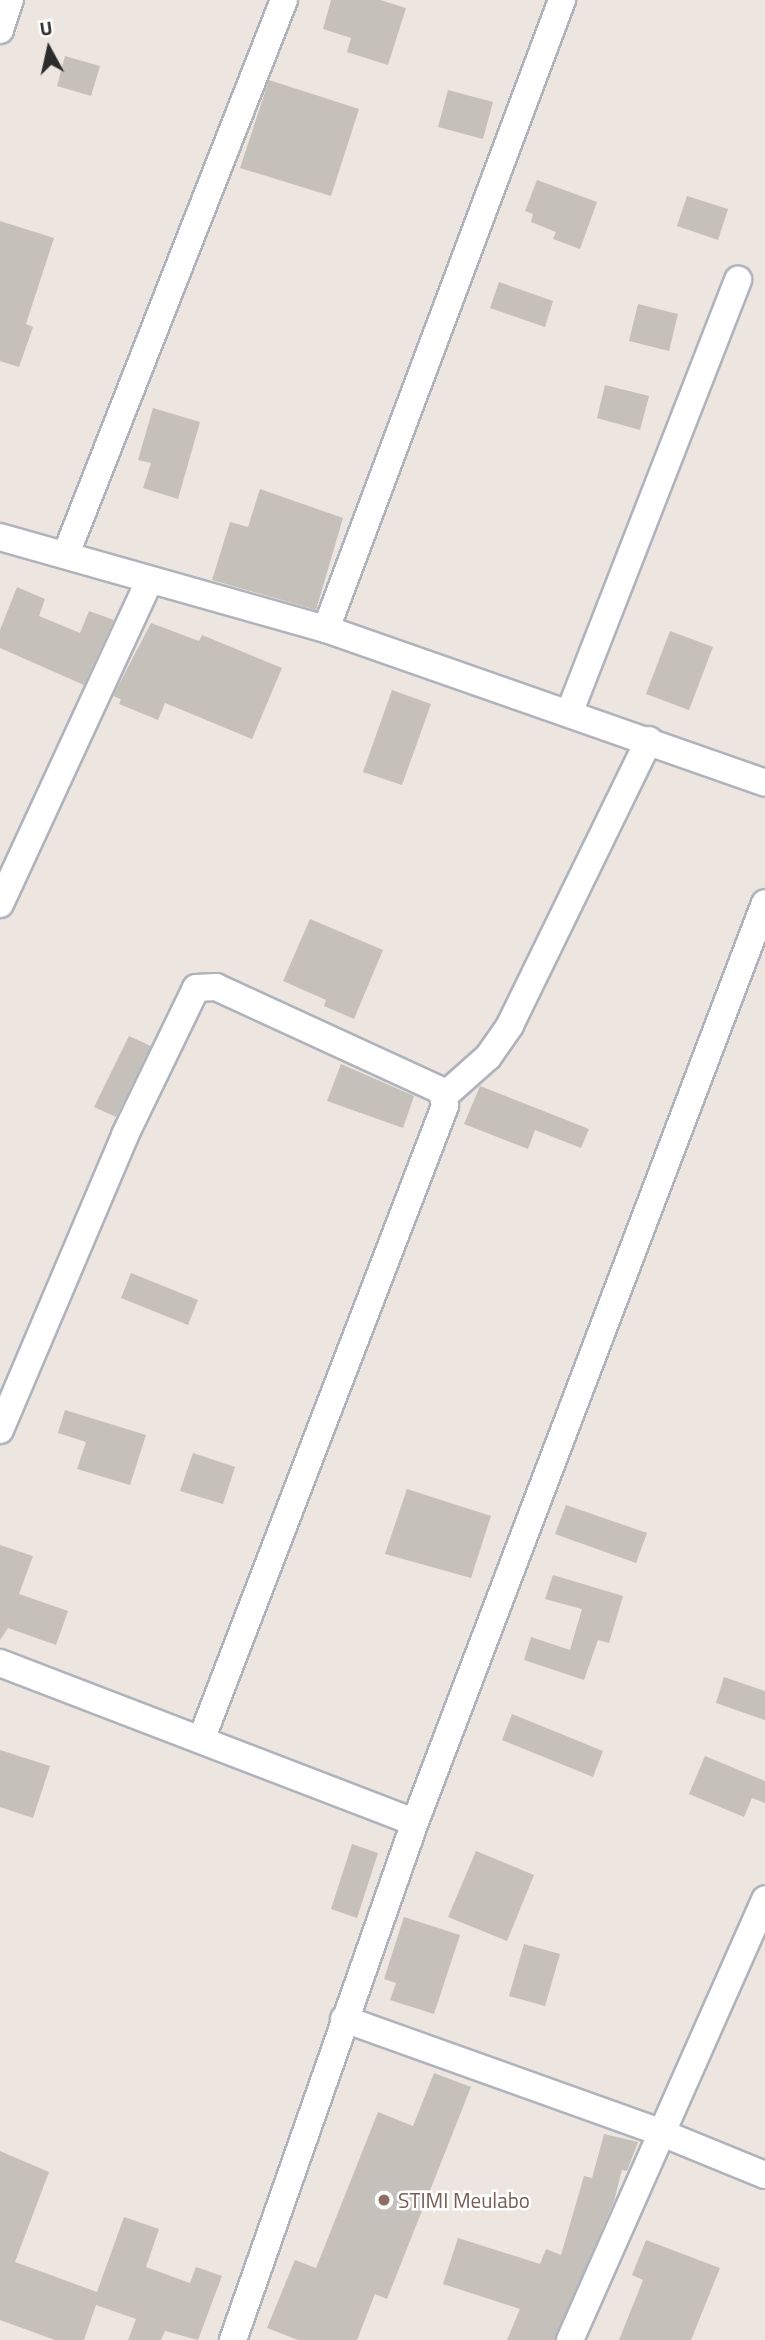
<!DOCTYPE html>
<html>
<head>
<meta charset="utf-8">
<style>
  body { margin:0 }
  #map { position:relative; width:765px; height:2340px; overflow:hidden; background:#ede5df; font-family:"Titillium Web",sans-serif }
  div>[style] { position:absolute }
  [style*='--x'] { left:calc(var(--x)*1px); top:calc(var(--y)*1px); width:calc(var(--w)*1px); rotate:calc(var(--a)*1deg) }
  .building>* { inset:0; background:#c6c0ba }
  .roads { filter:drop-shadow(2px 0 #afb3bc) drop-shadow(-2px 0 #afb3bc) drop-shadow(0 2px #afb3bc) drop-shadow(0 -2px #afb3bc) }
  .minor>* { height:26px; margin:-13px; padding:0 13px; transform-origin:13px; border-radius:13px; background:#fff }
  .dots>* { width:19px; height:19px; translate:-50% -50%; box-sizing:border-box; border:4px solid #fff; border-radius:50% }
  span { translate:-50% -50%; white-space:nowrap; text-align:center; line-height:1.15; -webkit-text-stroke:5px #fff; paint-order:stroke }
  .education-label { font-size:21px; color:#785e54 }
  .left { translate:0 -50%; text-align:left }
  .north { position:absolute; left:14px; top:14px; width:70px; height:70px; -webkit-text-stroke:5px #fff; paint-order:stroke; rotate:352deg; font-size:19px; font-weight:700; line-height:28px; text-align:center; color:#2c2c2c }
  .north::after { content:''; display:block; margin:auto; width:24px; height:32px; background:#2c2c2c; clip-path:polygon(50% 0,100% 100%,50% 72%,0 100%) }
</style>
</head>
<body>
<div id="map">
  <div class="building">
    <div style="clip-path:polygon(331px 0,380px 0,406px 8px,388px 65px,347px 52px,351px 38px,323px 29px)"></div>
    <div style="clip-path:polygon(65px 56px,100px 66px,91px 96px,57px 86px)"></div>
    <div style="clip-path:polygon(269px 80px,359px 109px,331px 196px,240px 168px)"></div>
    <div style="clip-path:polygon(448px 90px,493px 102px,483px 139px,438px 127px)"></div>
    <div style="clip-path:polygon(537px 180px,597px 202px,580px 249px,553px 239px,556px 232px,531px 222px,533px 214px,525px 211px)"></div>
    <div style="clip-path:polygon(687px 196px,728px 209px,718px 240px,677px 226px)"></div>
    <div style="clip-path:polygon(0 221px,54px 238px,26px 324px,33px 327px,19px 367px,0 361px)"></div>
    <div style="clip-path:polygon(499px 282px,553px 301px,545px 327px,490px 308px)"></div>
    <div style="clip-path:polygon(638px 304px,678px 314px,669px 351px,629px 341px)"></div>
    <div style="clip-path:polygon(605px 385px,649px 396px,640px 430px,597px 418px)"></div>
    <div style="clip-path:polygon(153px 408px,200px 422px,178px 499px,143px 488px,151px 463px,138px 460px)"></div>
    <div style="clip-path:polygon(260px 489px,343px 518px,316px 610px,212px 580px,230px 522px,248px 527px)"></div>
    <div style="clip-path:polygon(17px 587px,45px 599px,39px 616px,80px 633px,89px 611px,114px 620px,84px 685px,0 648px,0 630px)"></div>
    <div style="clip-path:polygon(151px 623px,199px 641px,202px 635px,282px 668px,252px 739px,165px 703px,158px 720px,119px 704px,121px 699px,113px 696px)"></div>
    <div style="clip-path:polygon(670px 631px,713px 647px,689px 710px,646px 694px)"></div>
    <div style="clip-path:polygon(392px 690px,431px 704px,402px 785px,363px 772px)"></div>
    <div style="clip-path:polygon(310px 919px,383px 950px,354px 1019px,324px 1006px,326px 1000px,283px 981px)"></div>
    <div style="clip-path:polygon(129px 1036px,151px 1046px,116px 1117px,94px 1107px)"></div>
    <div style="clip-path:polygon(341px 1064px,414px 1096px,403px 1128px,327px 1101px)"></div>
    <div style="clip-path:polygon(480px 1086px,589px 1129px,581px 1148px,535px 1130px,528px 1149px,464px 1124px)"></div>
    <div style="clip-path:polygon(131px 1273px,198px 1300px,188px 1325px,121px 1298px)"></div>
    <div style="clip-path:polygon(65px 1410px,146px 1435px,130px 1485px,77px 1469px,86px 1442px,58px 1433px)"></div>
    <div style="clip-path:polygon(193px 1453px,235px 1467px,223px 1504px,180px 1491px)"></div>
    <div style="clip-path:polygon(407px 1489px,491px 1516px,471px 1578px,385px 1554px)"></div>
    <div style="clip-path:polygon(566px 1505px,647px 1533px,636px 1563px,555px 1534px)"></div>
    <div style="clip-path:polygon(0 1545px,33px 1556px,19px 1594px,68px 1611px,56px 1645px,8px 1628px,0 1640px)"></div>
    <div style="clip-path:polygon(553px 1575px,623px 1596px,609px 1643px,598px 1640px,584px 1680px,524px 1660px,531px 1637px,570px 1650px,582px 1609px,545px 1599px)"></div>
    <div style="clip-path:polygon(724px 1677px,765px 1691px,765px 1720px,716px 1703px)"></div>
    <div style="clip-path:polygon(512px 1714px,603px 1751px,593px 1777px,502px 1740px)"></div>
    <div style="clip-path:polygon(0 1750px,50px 1766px,33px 1818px,0 1807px)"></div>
    <div style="clip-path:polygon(705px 1756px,765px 1781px,765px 1803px,752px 1798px,744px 1817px,689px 1794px)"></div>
    <div style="clip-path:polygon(352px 1844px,378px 1853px,357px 1918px,331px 1909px)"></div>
    <div style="clip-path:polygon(476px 1851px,534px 1875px,507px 1941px,448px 1917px)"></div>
    <div style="clip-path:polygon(404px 1917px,460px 1935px,434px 2014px,390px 2000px,396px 1983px,384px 1979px)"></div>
    <div style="clip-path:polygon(524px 1944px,560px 1954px,545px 2006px,509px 1996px)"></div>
    <div style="clip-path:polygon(434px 2073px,471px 2087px,387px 2299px,375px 2294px,357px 2340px,298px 2340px,267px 2328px,295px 2260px,316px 2268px,378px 2112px,413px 2126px)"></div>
    <div style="clip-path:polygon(604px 2134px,638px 2142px,627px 2171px,622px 2170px,614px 2201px,555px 2340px,507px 2340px,520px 2309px,443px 2284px,458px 2238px,540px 2264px,546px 2249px,561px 2255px,584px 2176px,592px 2178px)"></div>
    <div style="clip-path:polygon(0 2151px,49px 2172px,15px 2262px,97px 2292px,124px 2217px,159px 2229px,146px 2267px,190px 2283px,196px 2267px,222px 2276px,198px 2340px,165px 2331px,161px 2340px,128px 2340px,136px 2319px,96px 2305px,84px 2340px,55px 2340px,0 2320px)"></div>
    <div style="clip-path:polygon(646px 2240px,720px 2268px,691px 2340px,619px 2340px,643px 2280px,632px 2275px)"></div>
  </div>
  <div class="roads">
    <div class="minor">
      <div style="--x:0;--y:30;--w:32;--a:-72"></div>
      <div style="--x:0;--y:537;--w:339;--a:15.8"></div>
      <div style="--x:326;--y:629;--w:465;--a:19.3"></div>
      <div style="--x:66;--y:554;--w:595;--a:-68.52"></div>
      <div style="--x:326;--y:629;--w:672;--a:-69.43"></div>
      <div style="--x:570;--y:711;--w:463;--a:-68.7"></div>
      <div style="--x:0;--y:904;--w:356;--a:-65.2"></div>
      <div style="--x:444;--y:1096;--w:59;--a:-41.6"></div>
      <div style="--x:488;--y:1057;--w:39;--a:-55"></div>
      <div style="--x:510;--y:1025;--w:317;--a:-64"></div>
      <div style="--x:0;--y:1430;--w:320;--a:-67"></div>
      <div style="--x:125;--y:1135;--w:163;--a:-64.2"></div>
      <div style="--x:196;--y:988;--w:20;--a:-3"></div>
      <div style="--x:216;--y:987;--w:249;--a:24.7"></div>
      <div style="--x:442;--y:1091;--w:15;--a:79"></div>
      <div style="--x:445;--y:1106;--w:679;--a:111.05"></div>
      <div style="--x:0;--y:1663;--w:444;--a:21"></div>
      <div style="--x:344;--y:2019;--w:338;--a:19.7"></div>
      <div style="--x:662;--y:2133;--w:111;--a:22.2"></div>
      <div style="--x:233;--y:2340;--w:549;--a:-70.64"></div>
      <div style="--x:415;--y:1822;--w:983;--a:-69.15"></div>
      <div style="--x:570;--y:2340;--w:482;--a:-66.1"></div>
    </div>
  </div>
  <div class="dots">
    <div style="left:384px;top:2200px;background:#8d6e63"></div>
  </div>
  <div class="education-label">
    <span class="left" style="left:398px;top:2200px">STIMI Meulabo</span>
  </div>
  <div class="north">U</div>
</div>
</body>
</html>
